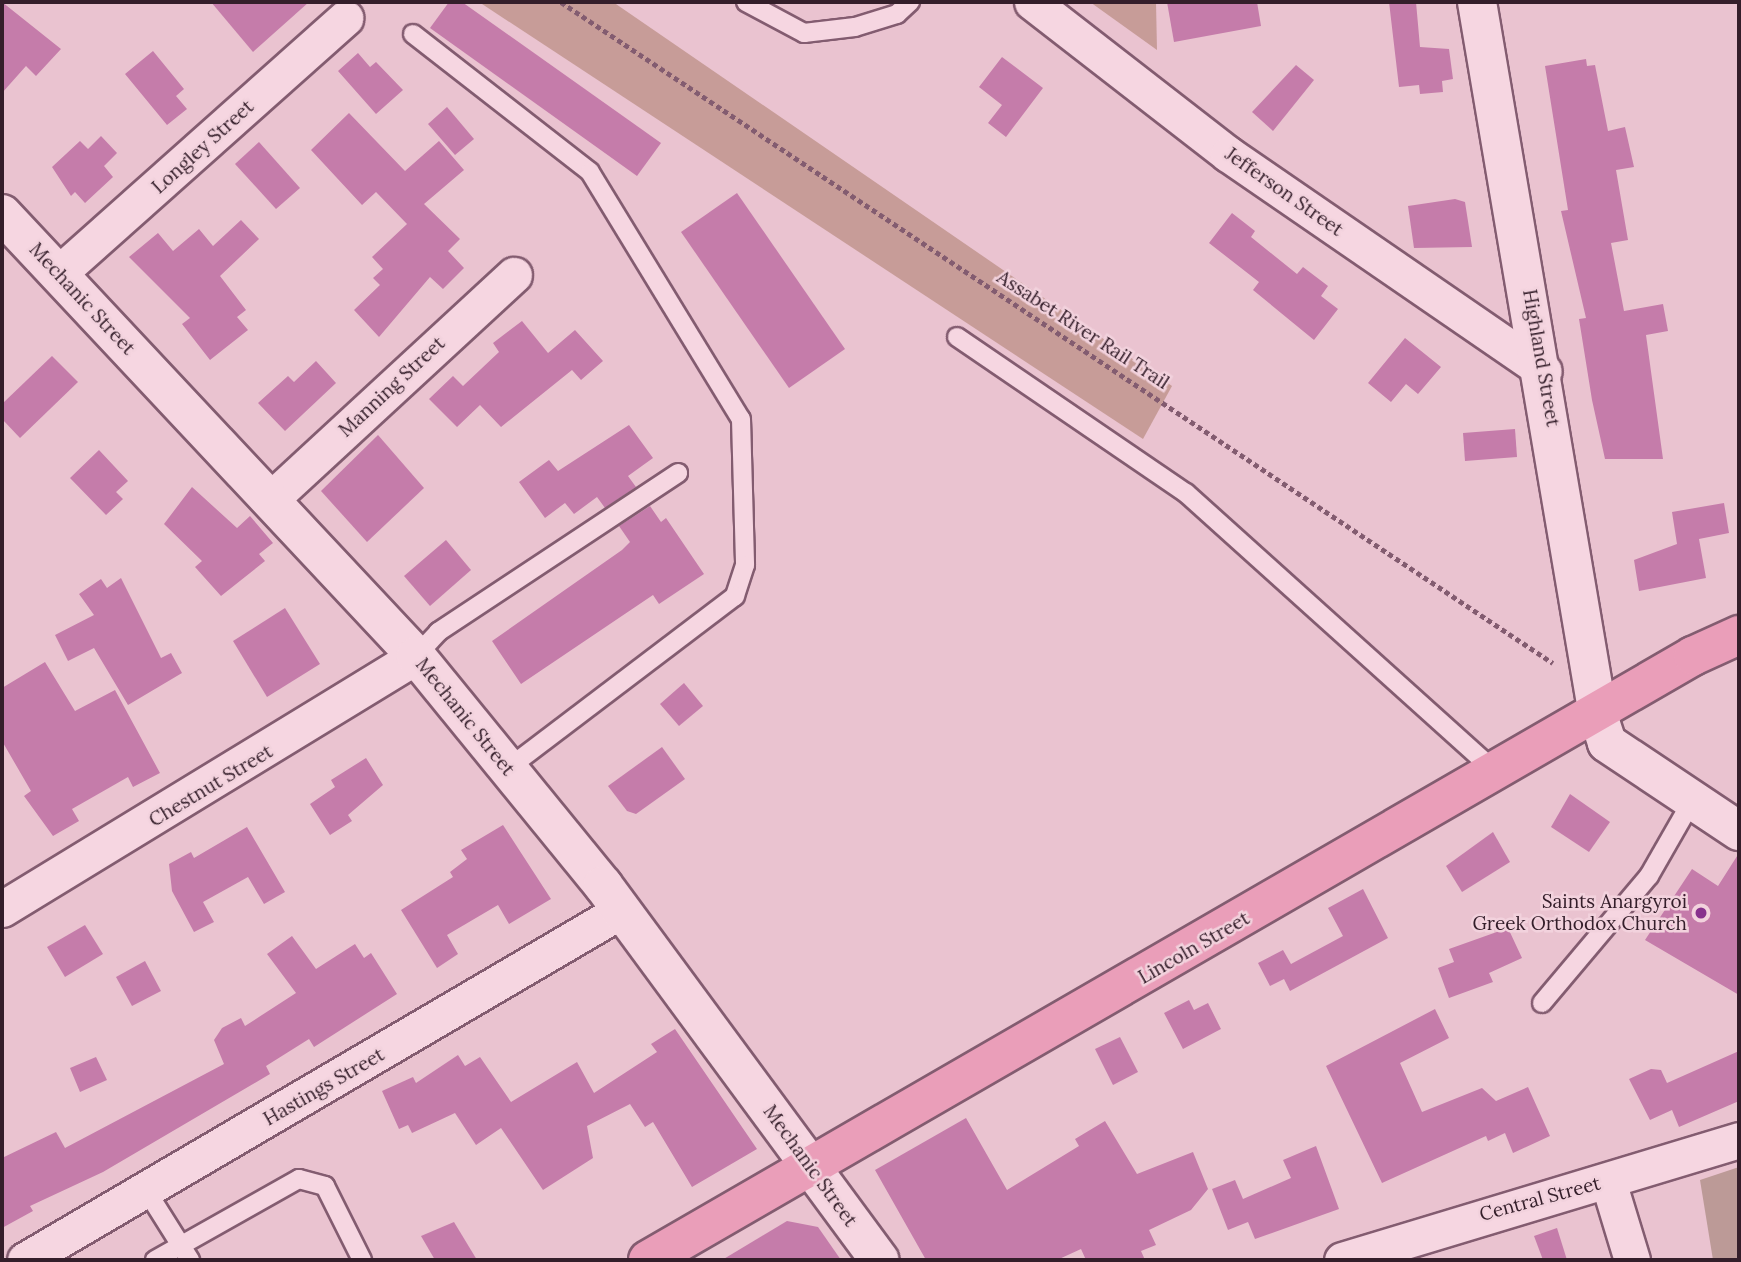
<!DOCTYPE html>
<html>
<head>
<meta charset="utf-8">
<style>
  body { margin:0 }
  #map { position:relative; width:1741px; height:1262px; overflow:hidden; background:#eac3d0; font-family:Lora,serif }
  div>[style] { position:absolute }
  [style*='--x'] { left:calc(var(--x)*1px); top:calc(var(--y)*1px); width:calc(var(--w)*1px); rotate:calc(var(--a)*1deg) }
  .green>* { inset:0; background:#c79c98 }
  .cemetery>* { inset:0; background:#bc9a97 }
  .building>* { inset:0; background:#c57caa }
  .path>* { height:4.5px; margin-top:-2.25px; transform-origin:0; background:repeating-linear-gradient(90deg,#835c70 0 5px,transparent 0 8.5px) }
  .roads { filter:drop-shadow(2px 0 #835c70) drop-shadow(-2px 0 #835c70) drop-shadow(0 2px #835c70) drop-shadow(0 -2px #835c70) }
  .service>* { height:18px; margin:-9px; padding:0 9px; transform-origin:9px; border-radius:9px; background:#f6d6e1 }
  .minor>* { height:35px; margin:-17.5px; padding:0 17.5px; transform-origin:17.5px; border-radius:17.5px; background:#f6d6e1 }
  .tertiary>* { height:38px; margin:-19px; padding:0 19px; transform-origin:19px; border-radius:19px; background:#f6d6e1 }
  .secondary>* { height:38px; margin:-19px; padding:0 19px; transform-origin:19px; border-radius:19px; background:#f6d6e1 }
  .primary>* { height:38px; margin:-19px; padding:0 19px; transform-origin:19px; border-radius:19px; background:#ea9eb9 }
  .dots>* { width:19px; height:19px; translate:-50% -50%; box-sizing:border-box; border:4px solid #f2d2dd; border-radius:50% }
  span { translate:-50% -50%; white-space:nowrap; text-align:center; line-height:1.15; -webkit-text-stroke:5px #f2d2dd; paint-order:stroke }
  .street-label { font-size:19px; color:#341e2a }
  .poi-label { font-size:19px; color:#341e2a }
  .right { translate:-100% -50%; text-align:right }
  .frame { position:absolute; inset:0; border:4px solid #341e2a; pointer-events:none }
</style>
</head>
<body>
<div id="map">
  <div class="green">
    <div style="clip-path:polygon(479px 2px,613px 2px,1172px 386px,1143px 439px)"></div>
    <div style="clip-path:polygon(1090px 2px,1156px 2px,1157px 50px)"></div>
  </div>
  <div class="cemetery">
    <div style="clip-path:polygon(1739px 1167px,1739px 1260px,1713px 1260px,1700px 1180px)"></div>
  </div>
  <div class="building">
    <div style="clip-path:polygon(2px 2px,61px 49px,36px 76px,26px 66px,2px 93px)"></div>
    <div style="clip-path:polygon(211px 2px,309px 2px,253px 52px)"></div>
    <div style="clip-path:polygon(449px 2px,462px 2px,661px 143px,637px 176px,430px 28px)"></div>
    <div style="clip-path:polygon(1167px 2px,1257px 2px,1261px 26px,1174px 42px)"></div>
    <div style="clip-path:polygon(1389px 2px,1416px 2px,1420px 47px,1449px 49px,1453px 79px,1442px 81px,1443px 92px,1420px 94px,1419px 85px,1399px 87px)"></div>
    <div style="clip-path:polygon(153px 51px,184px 89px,176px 96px,187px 109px,167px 125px,125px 74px)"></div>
    <div style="clip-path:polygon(358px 53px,370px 67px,376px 62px,403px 90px,376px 114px,338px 71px)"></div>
    <div style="clip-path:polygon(1002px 57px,1043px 88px,1006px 137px,988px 123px,1002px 105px,979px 87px)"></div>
    <div style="clip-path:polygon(1586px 59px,1587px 66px,1595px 65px,1608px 131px,1625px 127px,1634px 167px,1616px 170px,1628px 240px,1611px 243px,1624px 311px,1663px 304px,1668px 331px,1646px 335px,1663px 459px,1605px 459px,1592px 400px,1579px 319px,1586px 318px,1561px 211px,1568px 210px,1545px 66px)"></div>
    <div style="clip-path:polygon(1296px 65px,1314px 80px,1273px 131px,1252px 112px)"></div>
    <div style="clip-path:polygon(447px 107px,474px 139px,455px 155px,428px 124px)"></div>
    <div style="clip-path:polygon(349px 113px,405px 171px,439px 141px,464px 170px,424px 204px,460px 239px,448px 251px,464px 268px,443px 289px,430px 277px,379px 337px,354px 310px,380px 285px,373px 278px,383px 269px,372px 257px,407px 224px,376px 192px,362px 205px,311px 150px)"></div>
    <div style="clip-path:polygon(101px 136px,117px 153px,104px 166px,113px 177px,85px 203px,75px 192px,71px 196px,52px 167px,80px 141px,88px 149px)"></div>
    <div style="clip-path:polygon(259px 142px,300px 188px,276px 209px,235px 164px)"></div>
    <div style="clip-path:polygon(737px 193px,845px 349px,789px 388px,681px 232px)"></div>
    <div style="clip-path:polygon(1455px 199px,1465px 202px,1472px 247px,1414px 248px,1408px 206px)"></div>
    <div style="clip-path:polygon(1232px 213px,1255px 231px,1251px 237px,1297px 274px,1303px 267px,1328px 286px,1321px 296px,1338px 309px,1314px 340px,1253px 290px,1259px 282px,1209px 243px)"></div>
    <div style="clip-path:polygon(241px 220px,259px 239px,220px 276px,246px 310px,237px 317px,248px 330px,210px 360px,182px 324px,190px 318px,129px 257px,158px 233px,173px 251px,199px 229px,213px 246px)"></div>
    <div style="clip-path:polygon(522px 321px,548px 353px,575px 330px,603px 361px,581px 380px,572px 370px,501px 427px,480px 405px,457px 427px,429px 399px,453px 376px,463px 386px,499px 352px,493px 343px)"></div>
    <div style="clip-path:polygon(1405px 338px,1441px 367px,1418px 394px,1406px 384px,1391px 402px,1368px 383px)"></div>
    <div style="clip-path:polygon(52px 356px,78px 382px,20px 438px,2px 419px,2px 404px)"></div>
    <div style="clip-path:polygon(316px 361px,336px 383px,285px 431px,258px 403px,288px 376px,294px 382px)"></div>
    <div style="clip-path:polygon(629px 425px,653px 458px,628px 476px,636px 487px,605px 508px,597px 497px,574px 514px,565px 503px,545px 518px,519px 482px,549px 460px,558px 471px)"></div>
    <div style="clip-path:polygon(1515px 429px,1517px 457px,1465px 461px,1463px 433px)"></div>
    <div style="clip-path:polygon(378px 435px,424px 488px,367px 542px,321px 491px)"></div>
    <div style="clip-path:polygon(99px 450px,128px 481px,116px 492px,123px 499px,106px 515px,70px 478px)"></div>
    <div style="clip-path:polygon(192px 487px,237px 528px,250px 516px,273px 543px,259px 554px,265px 561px,221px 596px,195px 567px,202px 561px,164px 524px)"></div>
    <div style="clip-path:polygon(1724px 503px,1729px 533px,1699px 539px,1706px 578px,1639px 591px,1634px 560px,1677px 544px,1672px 512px)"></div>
    <div style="clip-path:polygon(650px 506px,661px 522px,666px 518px,704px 574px,659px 604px,653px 595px,521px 684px,492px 641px,622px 550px,630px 542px,619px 526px)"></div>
    <div style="clip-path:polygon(446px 540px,471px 570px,430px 606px,404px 576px)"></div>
    <div style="clip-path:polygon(121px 578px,161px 658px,171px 653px,182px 673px,128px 705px,94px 648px,68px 661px,55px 635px,94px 615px,79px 594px,101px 579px,107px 588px)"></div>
    <div style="clip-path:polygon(285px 608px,320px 664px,267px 697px,233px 641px)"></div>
    <div style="clip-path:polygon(45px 662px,75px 711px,115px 690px,160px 773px,133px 787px,128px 777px,72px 809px,79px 821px,53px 836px,24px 796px,31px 791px,2px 741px,2px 688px)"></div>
    <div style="clip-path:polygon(684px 683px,703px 706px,679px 726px,660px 704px)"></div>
    <div style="clip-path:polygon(662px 747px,685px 779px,636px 814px,627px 811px,608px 786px)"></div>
    <div style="clip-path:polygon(366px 758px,383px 785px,348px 815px,352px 821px,330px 835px,310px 804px,335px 787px,331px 780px)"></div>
    <div style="clip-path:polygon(1570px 794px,1610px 822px,1589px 852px,1551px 827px)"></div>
    <div style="clip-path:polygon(503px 825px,551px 899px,509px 924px,498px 905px,447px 935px,458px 954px,437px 968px,401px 910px,453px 877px,450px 872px,467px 859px,461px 850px)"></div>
    <div style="clip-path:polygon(247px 827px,285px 892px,264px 904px,248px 877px,203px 902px,214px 922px,194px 932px,172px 891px,169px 864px,191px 852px,194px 858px)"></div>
    <div style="clip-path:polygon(1493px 832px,1510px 862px,1462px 892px,1446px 866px)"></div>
    <div style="clip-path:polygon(1739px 853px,1739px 995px,1645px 940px,1692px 869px,1718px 886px)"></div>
    <div style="clip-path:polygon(1363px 889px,1388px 938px,1290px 991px,1284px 979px,1270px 986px,1258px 963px,1283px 950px,1291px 964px,1343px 936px,1328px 908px)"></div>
    <div style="clip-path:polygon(85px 925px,103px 954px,65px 977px,47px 947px)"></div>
    <div style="clip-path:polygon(1508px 928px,1522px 958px,1489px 973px,1493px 982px,1449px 998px,1438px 968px,1454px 962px,1449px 949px)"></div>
    <div style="clip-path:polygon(292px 936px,316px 969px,355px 944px,364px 958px,371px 953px,397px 994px,314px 1047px,309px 1039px,266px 1066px,270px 1074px,103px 1172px,30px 1206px,33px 1211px,2px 1228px,2px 1158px,56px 1132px,65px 1148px,224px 1064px,214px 1040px,222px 1028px,241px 1018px,245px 1026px,296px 993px,267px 954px)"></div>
    <div style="clip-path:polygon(145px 961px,161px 991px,132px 1006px,116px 977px)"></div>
    <div style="clip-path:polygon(1189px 1000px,1194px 1010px,1208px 1003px,1221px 1029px,1183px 1049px,1164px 1013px)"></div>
    <div style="clip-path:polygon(1435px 1009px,1449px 1038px,1400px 1063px,1422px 1112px,1482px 1088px,1496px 1101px,1528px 1087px,1550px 1136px,1513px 1153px,1505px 1133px,1488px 1141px,1486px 1136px,1382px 1183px,1326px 1066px)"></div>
    <div style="clip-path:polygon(675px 1029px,757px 1149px,692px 1187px,653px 1122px,645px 1127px,630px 1104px,587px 1126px,593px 1158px,543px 1190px,501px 1128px,476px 1145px,455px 1113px,412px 1133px,408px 1125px,399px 1129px,382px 1091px,413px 1077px,416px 1083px,458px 1055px,465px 1066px,480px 1057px,511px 1102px,577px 1062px,594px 1093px,657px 1052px,651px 1044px)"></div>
    <div style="clip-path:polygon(1120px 1037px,1138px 1072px,1113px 1085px,1095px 1049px)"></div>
    <div style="clip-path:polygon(1739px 1051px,1739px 1101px,1679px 1127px,1672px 1110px,1650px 1120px,1629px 1079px,1651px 1069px,1661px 1070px,1667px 1083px)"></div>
    <div style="clip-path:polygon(96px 1057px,107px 1080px,80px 1092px,70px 1068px)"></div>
    <div style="clip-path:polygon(966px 1118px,1007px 1190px,1079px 1146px,1075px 1139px,1105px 1121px,1137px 1174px,1193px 1152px,1208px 1189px,1191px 1210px,1149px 1230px,1156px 1245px,1141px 1251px,1145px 1260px,1086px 1260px,1081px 1249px,1057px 1260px,926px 1260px,875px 1170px)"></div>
    <div style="clip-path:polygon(1316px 1146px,1339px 1209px,1255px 1239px,1248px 1222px,1228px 1230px,1212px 1189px,1235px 1180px,1243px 1199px,1291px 1178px,1283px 1160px)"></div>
    <div style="clip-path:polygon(787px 1221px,818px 1227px,841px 1260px,722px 1260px)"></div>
    <div style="clip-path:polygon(454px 1222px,477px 1260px,435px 1260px,421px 1236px)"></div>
    <div style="clip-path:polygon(1557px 1228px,1567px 1260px,1543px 1260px,1534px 1236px)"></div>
  </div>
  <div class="path">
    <div style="--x:561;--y:2;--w:1192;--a:33.68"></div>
  </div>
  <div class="roads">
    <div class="service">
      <div style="--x:746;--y:2;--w:66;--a:28.1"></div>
      <div style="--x:804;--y:33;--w:51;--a:-6.7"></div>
      <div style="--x:855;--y:27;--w:44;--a:-17.2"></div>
      <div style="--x:897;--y:14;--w:18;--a:-43"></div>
      <div style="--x:413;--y:34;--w:224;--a:37.9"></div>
      <div style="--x:590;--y:172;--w:289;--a:58.6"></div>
      <div style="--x:741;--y:419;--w:146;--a:88.4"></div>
      <div style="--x:745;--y:565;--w:33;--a:108"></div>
      <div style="--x:735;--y:596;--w:286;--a:142.8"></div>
      <div style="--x:957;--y:337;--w:277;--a:34.3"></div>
      <div style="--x:1186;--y:493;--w:417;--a:42"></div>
      <div style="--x:416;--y:656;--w:33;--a:-47"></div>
      <div style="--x:438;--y:632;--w:288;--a:-33.5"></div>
      <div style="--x:1542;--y:1003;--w:166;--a:-49.9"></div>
      <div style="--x:1649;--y:876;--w:86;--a:-60.2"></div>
      <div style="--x:146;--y:1190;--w:83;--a:57.8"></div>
      <div style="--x:155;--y:1260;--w:165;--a:-29.4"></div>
      <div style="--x:299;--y:1179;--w:27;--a:15"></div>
      <div style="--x:325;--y:1186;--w:83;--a:63.4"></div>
    </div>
    <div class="minor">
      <div style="--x:1032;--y:2;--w:248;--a:37.8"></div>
      <div style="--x:1228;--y:154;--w:383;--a:34.5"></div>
      <div style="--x:58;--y:274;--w:385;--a:-41.7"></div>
      <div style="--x:270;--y:500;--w:332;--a:-42.7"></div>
      <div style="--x:2;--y:909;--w:485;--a:-31.4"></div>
      <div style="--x:1608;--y:1181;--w:83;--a:73.1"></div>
      <div style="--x:25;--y:1260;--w:692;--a:-30.38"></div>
      <div style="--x:1342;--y:1260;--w:415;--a:-16.8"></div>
    </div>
    <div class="tertiary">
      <div style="--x:1477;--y:2;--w:723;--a:80.37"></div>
      <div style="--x:2;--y:214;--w:606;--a:46.87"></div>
      <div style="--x:416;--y:656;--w:296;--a:50.8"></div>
      <div style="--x:603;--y:885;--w:466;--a:53.6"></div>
    </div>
    <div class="secondary">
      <div style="--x:1598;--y:715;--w:29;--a:72"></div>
      <div style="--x:1607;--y:743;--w:159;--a:33.7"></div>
    </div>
    <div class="primary">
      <div style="--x:648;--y:1260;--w:1207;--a:-30.03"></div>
      <div style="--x:1693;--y:656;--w:51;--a:-24.5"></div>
    </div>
  </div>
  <div class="dots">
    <div style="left:1701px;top:913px;background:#88318d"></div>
  </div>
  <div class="street-label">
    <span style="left:203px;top:147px;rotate:-42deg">Longley Street</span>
    <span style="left:1284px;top:192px;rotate:35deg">Jefferson Street</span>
    <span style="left:82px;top:299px;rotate:47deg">Mechanic Street</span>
    <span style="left:1083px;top:330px;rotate:33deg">Assabet River Rail Trail</span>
    <span style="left:1541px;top:358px;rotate:80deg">Highland Street</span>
    <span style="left:392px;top:387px;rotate:-43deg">Manning Street</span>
    <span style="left:465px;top:717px;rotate:51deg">Mechanic Street</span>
    <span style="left:211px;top:786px;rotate:-31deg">Chestnut Street</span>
    <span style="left:1194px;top:948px;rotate:-30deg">Lincoln Street</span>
    <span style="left:324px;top:1087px;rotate:-30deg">Hastings Street</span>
    <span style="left:810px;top:1166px;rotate:54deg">Mechanic Street</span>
    <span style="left:1540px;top:1199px;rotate:-15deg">Central Street</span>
  </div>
  <div class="poi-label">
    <span class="right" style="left:1687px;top:913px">Saints Anargyroi<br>Greek Orthodox Church</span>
  </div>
  <div class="frame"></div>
</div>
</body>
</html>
